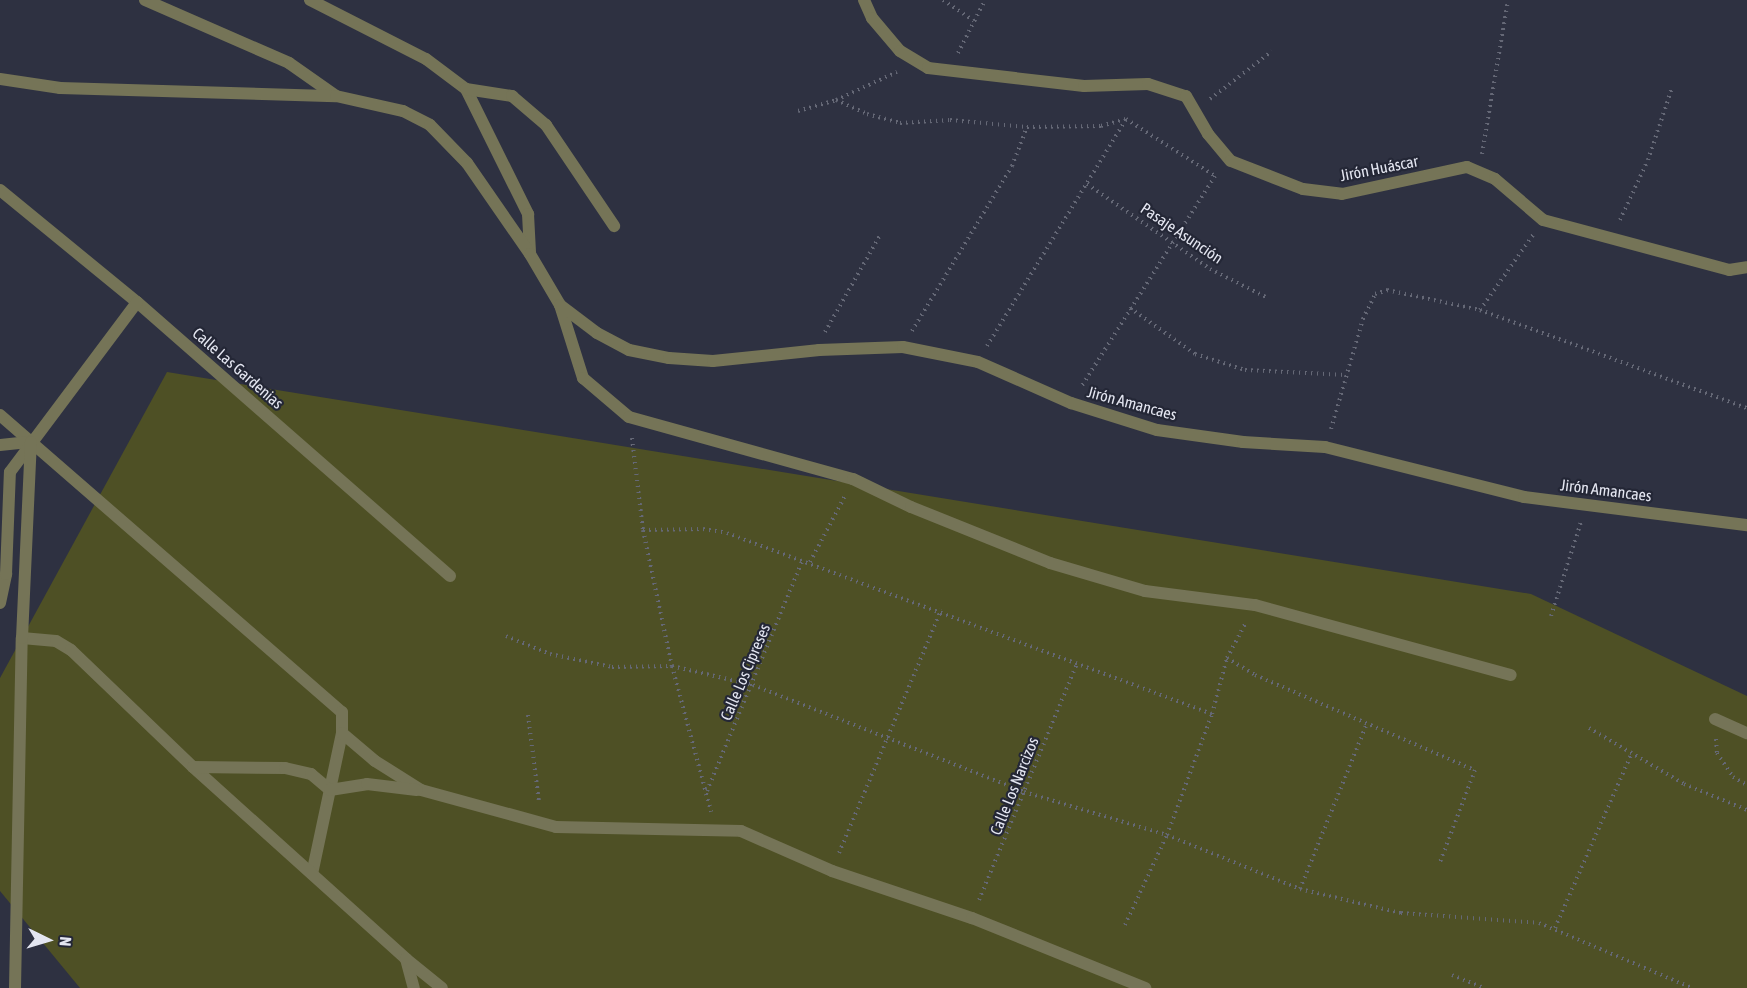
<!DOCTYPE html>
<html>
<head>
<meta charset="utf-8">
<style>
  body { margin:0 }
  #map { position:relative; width:1747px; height:988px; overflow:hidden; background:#2e3141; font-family:"Asap Condensed",sans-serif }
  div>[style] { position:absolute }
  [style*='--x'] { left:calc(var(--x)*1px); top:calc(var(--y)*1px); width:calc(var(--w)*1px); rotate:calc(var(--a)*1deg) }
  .green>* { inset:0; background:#4e5025 }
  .path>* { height:4px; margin-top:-2px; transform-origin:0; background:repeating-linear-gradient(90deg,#656876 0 1.5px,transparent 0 6px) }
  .minor>* { height:12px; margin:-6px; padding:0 6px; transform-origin:6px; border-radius:6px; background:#757457 }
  span { translate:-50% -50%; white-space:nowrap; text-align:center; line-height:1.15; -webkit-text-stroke:4.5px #242736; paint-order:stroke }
  .street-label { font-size:16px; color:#e4e6f1 }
  .north { position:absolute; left:18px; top:910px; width:60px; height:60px; -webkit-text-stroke:4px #242736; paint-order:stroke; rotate:95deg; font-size:16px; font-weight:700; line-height:24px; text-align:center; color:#e4e6f1 }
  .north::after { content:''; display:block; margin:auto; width:21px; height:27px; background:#e4e6f1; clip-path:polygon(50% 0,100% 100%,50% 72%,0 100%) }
</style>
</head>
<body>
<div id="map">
  <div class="green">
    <div style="clip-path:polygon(167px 372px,1531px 594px,1747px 696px,1747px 988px,80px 988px,0 891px,0 678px)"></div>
  </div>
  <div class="path">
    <div style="--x:943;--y:0;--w:37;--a:34"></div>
    <div style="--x:958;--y:53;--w:59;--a:-63"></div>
    <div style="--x:1210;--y:99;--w:78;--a:-37.7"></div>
    <div style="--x:836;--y:100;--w:34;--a:24"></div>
    <div style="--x:867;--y:114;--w:34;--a:15"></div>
    <div style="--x:900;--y:123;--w:50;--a:-3.4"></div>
    <div style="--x:950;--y:120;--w:77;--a:5.2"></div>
    <div style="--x:1027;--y:127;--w:74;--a:-0.8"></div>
    <div style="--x:1101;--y:126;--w:26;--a:-16"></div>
    <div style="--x:1126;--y:119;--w:106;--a:32.6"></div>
    <div style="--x:1215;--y:176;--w:250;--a:122.4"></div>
    <div style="--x:798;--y:111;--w:40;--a:-16"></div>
    <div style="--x:836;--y:100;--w:67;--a:-24.7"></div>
    <div style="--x:1482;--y:154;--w:156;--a:-80.4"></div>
    <div style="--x:1087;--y:184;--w:150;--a:34.6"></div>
    <div style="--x:1210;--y:269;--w:63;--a:26.6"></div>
    <div style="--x:1620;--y:220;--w:66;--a:-65"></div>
    <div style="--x:1648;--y:160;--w:76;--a:-71.6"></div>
    <div style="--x:1130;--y:308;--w:80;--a:35.3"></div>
    <div style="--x:1195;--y:354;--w:52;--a:17.7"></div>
    <div style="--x:1245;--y:370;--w:101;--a:2.8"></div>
    <div style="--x:1480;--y:310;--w:92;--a:-54.8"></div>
    <div style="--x:912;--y:331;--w:193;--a:-58.8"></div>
    <div style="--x:1012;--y:166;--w:42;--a:-69"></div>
    <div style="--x:825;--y:332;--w:112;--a:-60.4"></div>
    <div style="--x:987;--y:346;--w:266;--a:-58.5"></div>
    <div style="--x:1331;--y:429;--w:115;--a:-73.8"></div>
    <div style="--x:1363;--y:319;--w:28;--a:-64"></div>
    <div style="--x:1375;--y:294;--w:13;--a:-18"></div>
    <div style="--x:1387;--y:290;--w:95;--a:12.1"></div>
    <div style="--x:1480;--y:310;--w:284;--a:20.2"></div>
    <div style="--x:632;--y:438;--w:93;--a:83.2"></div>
    <div style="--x:643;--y:530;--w:139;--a:78"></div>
    <div style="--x:672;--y:666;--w:151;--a:75"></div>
    <div style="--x:643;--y:530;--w:60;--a:-1"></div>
    <div style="--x:703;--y:529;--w:24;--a:9"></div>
    <div style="--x:727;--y:533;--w:518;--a:20.47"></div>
    <div style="--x:810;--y:562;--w:75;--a:-62.1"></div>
    <div style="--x:1551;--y:616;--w:99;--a:-72.3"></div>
    <div style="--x:506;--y:636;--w:48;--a:22.2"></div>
    <div style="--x:550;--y:654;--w:63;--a:11.8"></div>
    <div style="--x:612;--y:667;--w:60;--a:-1"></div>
    <div style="--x:672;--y:666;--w:83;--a:13.2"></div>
    <div style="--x:753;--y:685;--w:291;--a:21.5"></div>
    <div style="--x:1024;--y:792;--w:149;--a:16.7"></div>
    <div style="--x:1167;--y:835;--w:144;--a:22.1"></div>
    <div style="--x:1300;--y:889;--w:104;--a:13.4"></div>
    <div style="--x:1401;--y:913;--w:138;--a:4.1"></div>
    <div style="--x:1539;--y:923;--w:166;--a:23"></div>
    <div style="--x:1227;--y:658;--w:33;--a:31"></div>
    <div style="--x:1255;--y:675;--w:240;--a:23.4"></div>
    <div style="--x:1475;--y:770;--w:98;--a:110.8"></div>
    <div style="--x:528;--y:715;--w:88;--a:82.8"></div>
    <div style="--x:1589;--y:728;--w:110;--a:30.5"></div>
    <div style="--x:1684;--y:784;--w:68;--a:22.4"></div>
    <div style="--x:1716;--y:739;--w:14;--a:86"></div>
    <div style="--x:1717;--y:753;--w:29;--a:56"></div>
    <div style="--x:1733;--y:777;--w:16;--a:30"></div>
    <div style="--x:707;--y:791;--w:251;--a:-67.5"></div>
    <div style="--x:839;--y:853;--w:264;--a:-67.2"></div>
    <div style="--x:1300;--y:889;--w:179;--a:-68"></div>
    <div style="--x:979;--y:900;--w:256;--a:-67.5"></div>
    <div style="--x:1125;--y:925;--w:99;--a:-65"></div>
    <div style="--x:1167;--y:835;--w:129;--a:-69.6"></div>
    <div style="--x:1212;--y:714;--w:58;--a:-75"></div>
    <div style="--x:1227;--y:658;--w:38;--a:-62"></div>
    <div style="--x:1555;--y:928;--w:191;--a:-66.3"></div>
    <div style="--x:1452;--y:975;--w:35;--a:22"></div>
  </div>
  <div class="minor">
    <div style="--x:145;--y:0;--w:157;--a:23.6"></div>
    <div style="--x:289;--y:63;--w:57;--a:35.1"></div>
    <div style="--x:310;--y:0;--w:130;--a:27"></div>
    <div style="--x:426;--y:59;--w:50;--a:36.9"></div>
    <div style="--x:466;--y:89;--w:140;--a:63.6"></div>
    <div style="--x:528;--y:214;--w:38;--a:87"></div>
    <div style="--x:864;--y:0;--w:20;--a:66"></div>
    <div style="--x:872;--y:18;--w:43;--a:49.7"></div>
    <div style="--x:900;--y:51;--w:33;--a:31"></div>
    <div style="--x:928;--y:68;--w:157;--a:6.6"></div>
    <div style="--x:1084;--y:86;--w:64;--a:-1.8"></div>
    <div style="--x:1148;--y:84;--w:40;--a:18"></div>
    <div style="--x:1186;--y:96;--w:44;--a:59.9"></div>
    <div style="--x:1208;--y:134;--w:35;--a:50"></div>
    <div style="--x:1231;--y:161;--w:77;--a:21.3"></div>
    <div style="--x:1303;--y:189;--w:39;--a:7"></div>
    <div style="--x:1342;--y:194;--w:128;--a:-12.2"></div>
    <div style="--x:1467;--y:167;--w:30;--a:23"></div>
    <div style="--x:1495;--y:179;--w:63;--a:40.5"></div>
    <div style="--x:1543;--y:220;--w:193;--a:15"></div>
    <div style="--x:1729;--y:270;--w:18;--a:-9"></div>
    <div style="--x:0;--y:79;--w:61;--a:8.5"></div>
    <div style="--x:60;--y:88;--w:276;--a:1.7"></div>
    <div style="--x:336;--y:96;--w:69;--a:12.6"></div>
    <div style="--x:403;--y:111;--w:30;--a:27"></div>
    <div style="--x:430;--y:125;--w:53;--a:45.8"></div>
    <div style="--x:467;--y:163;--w:111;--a:55.3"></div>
    <div style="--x:530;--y:254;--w:59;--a:59.5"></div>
    <div style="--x:560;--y:305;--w:77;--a:72.5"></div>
    <div style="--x:583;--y:378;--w:60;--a:40.3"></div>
    <div style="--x:629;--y:417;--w:232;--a:15.5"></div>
    <div style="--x:853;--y:479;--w:64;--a:25.8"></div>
    <div style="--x:911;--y:507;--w:150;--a:21.9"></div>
    <div style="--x:1050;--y:563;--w:99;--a:16.4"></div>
    <div style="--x:1145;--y:591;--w:111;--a:7.3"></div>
    <div style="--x:1255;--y:605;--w:265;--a:15.3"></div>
    <div style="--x:466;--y:89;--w:47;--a:8.7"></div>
    <div style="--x:512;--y:96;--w:45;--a:40.5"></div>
    <div style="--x:546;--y:125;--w:122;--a:56"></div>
    <div style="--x:0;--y:190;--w:177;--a:39.3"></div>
    <div style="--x:137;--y:302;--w:416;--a:41.2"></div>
    <div style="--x:560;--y:305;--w:46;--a:37.1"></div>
    <div style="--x:597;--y:333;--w:36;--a:28"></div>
    <div style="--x:629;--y:350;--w:41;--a:11.3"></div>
    <div style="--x:669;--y:358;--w:44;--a:3.9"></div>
    <div style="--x:713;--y:361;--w:107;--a:-5.9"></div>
    <div style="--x:819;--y:350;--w:84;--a:-2"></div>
    <div style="--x:903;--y:347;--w:76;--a:11.3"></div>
    <div style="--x:978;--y:362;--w:102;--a:23.8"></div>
    <div style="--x:1071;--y:403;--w:90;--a:17.4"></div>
    <div style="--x:1157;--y:430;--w:87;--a:7.9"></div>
    <div style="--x:1243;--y:442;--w:82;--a:3.5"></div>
    <div style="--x:1325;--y:447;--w:205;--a:14.1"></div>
    <div style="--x:1524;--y:497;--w:225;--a:7.2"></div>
    <div style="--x:0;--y:415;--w:453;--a:41"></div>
    <div style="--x:342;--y:712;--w:21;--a:90"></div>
    <div style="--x:342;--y:733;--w:144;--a:102"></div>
    <div style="--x:0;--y:445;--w:31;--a:-6"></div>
    <div style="--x:0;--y:603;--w:30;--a:-78"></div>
    <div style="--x:6;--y:574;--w:102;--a:-87.8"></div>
    <div style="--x:10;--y:472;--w:212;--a:-53.2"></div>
    <div style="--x:22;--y:638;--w:34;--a:5"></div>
    <div style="--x:56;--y:641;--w:17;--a:31"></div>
    <div style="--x:71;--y:650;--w:169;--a:43.8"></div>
    <div style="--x:193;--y:767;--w:287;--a:42"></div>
    <div style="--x:406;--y:959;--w:30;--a:75"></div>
    <div style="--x:1715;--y:719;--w:35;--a:24"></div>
    <div style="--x:342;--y:733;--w:43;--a:40.3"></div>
    <div style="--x:375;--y:761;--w:54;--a:32.2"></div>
    <div style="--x:421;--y:790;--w:140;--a:15.3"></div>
    <div style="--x:556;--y:827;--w:185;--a:1.2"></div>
    <div style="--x:741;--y:831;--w:99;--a:23.7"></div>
    <div style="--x:832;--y:871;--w:148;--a:18.6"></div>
    <div style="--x:972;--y:918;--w:187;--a:22"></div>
    <div style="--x:193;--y:767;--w:92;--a:0.6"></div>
    <div style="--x:285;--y:768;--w:27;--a:13"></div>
    <div style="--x:311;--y:774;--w:25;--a:40"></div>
    <div style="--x:330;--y:790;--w:37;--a:-9"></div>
    <div style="--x:367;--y:784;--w:50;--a:6.8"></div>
    <div style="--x:406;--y:959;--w:46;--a:38.9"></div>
    <div style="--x:15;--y:988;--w:350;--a:-88.9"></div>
    <div style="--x:22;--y:638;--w:196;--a:-87.4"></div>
  </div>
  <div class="street-label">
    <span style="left:1379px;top:168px;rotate:-11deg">Jirón Huáscar</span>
    <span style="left:1182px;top:233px;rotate:34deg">Pasaje Asunción</span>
    <span style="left:238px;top:368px;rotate:41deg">Calle Las Gardenias</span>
    <span style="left:1132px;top:403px;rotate:15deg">Jirón Amancaes</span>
    <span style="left:1606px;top:490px;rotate:7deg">Jirón Amancaes</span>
    <span style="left:745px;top:672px;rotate:-67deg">Calle Los Cipreses</span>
    <span style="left:1014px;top:786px;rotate:-68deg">Calle Los Narcizos</span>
  </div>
  <div class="north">N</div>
</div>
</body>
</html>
